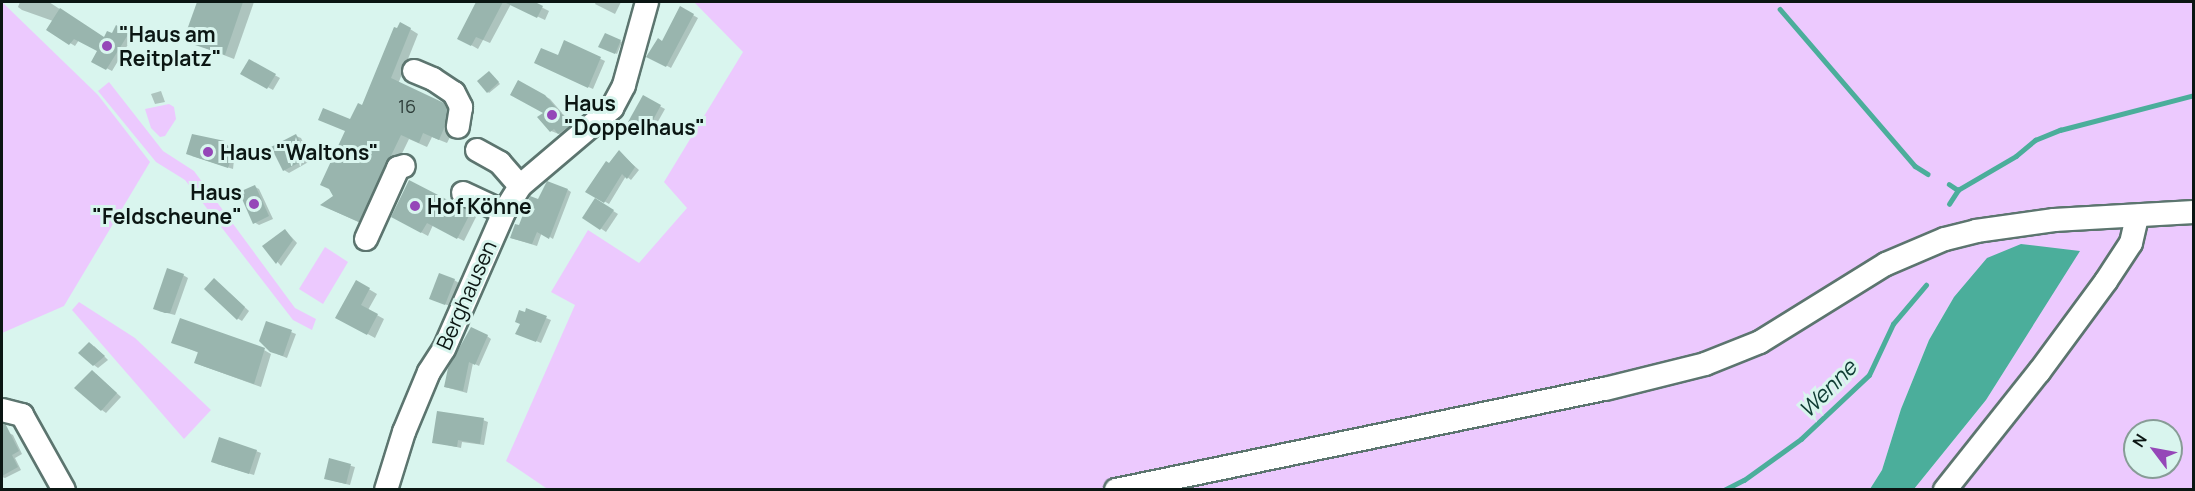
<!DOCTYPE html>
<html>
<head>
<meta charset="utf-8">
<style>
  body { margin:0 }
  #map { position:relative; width:2195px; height:491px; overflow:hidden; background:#d9f5ee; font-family:Manrope,sans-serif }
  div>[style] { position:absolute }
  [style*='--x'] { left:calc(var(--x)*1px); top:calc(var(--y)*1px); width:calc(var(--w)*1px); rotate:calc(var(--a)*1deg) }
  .green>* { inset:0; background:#ecc9fe }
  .water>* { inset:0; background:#4bae9b }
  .shadow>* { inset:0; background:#0003 }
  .stream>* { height:4.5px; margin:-2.25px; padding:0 2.25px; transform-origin:2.25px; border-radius:2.25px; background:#4bae9b }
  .building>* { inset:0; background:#99b5ae }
  .roads { filter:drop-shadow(2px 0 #5c756f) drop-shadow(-2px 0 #5c756f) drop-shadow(0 2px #5c756f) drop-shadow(0 -2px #5c756f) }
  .minor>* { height:22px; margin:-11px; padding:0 11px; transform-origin:11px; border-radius:11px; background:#fff }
  .dots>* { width:16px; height:16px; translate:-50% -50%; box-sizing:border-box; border:3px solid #d9f5ee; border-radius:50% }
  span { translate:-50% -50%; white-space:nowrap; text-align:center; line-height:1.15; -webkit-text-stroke:6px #d9f5ee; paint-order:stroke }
  .number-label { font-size:18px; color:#2e3e3a }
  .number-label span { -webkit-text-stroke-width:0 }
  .poi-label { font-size:21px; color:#0b1613; font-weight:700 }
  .left { translate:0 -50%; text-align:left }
  .right { translate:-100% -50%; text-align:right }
  .street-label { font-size:21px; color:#0b1613 }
  .water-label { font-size:22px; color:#0f3c34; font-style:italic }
  .frame { position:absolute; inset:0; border:3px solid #0b1613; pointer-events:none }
  .north { position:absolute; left:2123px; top:419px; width:60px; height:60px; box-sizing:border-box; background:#d9f5ee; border:2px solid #879c96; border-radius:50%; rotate:302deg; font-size:16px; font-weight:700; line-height:24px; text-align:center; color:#0b1613 }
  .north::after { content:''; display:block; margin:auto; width:21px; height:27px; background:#9547b8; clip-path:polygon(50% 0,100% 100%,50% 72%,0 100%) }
</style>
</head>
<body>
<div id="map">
  <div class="green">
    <div style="clip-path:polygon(2px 2px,98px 95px,150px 162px,64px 306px,2px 333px)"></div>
    <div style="clip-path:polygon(evenodd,694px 2px,2193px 2px,2193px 489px,1914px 489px,1986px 400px,2079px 251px,1954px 297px,1929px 340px,1901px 409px,1882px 470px,1870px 489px,549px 490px,506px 461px,575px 305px,551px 292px,588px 230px,639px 263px,687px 208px,664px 182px,743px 52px,694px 2px,2135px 431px,2171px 431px,2171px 467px,2135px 467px,2135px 431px)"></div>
    <div style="clip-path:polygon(109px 82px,163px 151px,194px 171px,295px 308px,316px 319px,312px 330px,293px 320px,185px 180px,156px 162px,98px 91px)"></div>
    <div style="clip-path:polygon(169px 104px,174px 107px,176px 119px,165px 136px,160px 137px,151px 128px,145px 109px)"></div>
    <div style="clip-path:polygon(325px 247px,348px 262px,323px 304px,299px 289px)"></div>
    <div style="clip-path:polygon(79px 302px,135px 338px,211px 410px,184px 439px,72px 310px)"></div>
  </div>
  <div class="water">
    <div style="clip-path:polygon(2021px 244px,2080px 251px,1986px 400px,1914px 489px,1870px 489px,1882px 470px,1901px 409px,1929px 340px,1954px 297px,1987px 258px)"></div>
  </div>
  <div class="shadow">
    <div style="clip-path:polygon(20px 2px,49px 2px,105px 39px,112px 35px,116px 27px,133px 36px,112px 71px,93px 61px,99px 51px,79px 40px,75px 46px,70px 43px,53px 21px,22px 10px,18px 7px)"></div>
    <div style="clip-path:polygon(198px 2px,254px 2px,234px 59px,185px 40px)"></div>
    <div style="clip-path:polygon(478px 2px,531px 2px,549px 11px,545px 20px,511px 4px,490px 43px,483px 40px,478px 49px,459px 38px)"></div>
    <div style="clip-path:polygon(596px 2px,621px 2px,615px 14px,595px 4px)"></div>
    <div style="clip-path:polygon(681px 8px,698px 18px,671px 68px,649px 56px,663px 42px)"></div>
    <div style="clip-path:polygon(410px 29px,418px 34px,398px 84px,452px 110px,453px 131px,447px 143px,432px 137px,427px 147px,409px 139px,367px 226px,330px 209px,351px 121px,363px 107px)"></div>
    <div style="clip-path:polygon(606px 35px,622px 42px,617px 54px,600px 46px)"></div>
    <div style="clip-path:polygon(565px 42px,605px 61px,593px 89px,540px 65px,559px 57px)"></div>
    <div style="clip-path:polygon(249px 61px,280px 78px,273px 90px,242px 73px)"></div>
    <div style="clip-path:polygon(491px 74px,500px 84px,489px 93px,488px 92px)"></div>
    <div style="clip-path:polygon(519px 82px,550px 99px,575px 128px,564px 136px,551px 131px,545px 113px)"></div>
    <div style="clip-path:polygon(161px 91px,165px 102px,155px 104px,151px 94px)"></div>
    <div style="clip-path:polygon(643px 97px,665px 109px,651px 134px,630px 122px)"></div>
    <div style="clip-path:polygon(296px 136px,301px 138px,312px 160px,289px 173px,284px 170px)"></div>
    <div style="clip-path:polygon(225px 143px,235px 151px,233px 169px,192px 156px)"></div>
    <div style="clip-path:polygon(619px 152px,639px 170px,631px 180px,626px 176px,609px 204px,587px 191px)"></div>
    <div style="clip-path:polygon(409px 182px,476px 217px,464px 241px,433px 225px,428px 236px,393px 217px)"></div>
    <div style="clip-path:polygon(255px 187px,259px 189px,273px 219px,259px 225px,254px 222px)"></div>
    <div style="clip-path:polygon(568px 190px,571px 192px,553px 239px,542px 232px,537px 246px,511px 238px,538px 201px)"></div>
    <div style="clip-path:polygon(596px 200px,618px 214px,606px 232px,584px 217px)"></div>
    <div style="clip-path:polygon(286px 231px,297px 243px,281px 266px,264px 246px)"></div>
    <div style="clip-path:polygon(183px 275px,188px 278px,175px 315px,159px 311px)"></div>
    <div style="clip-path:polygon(215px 280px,249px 311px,242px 321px,237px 318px)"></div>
    <div style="clip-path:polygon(454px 280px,459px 283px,450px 306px,436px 301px)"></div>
    <div style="clip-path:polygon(357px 282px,377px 294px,368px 310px,384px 319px,375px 338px,337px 317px)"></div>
    <div style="clip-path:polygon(546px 318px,551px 320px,541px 343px,520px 334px)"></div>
    <div style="clip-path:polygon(291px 332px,296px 334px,287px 358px,277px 354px)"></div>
    <div style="clip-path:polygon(487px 336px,491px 339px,479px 366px,473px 363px,467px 393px,445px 387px)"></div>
    <div style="clip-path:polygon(173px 342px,264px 350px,271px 354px,261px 387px,203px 366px,196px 363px,199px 353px)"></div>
    <div style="clip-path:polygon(94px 346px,108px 360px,98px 368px,94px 365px)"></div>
    <div style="clip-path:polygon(96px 374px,121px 397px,106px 413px,102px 410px)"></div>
    <div style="clip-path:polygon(483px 420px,488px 422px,484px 445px,462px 442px,461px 448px,434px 442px)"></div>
    <div style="clip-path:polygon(9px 433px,13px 435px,22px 454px,15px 458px,21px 470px,5px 478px,2px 477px,2px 437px)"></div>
    <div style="clip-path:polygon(256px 451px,261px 453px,254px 475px,217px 464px)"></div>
    <div style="clip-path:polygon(330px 460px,355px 467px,350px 485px,330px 480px)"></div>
  </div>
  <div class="stream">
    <div style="--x:1780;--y:9;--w:207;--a:49.3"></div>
    <div style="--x:1915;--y:166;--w:15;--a:32"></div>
    <div style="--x:1949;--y:184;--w:11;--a:34"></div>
    <div style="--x:1949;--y:204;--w:17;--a:-57"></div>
    <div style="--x:1958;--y:190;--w:67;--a:-30.4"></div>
    <div style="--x:2016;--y:156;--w:25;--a:-40"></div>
    <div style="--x:2035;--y:140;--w:27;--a:-22"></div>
    <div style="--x:2060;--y:130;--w:138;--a:-14.6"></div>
    <div style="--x:1724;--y:490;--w:22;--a:-27"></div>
    <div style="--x:1744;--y:480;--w:70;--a:-35.7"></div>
    <div style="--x:1801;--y:439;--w:93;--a:-43.3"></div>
    <div style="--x:1869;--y:375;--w:56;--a:-64.8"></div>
    <div style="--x:1893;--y:324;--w:51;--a:-49.8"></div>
  </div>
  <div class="building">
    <div style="clip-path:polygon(197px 2px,243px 2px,225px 55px,183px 41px)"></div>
    <div style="clip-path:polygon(476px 2px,503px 2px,483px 40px,476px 37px,471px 46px,457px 39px)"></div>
    <div style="clip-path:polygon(504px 2px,535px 2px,543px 6px,537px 18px)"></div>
    <div style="clip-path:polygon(680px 6px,694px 14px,666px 67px,646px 57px,658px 38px,662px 41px)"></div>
    <div style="clip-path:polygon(60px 8px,104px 37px,107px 31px,112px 33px,116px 25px,129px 33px,106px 70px,91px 62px,97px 51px,74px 39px,69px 45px,46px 30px)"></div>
    <div style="clip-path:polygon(400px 22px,411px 28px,391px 78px,444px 103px,447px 109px,445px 126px,439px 140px,423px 133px,419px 143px,401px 135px,359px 222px,320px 205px,333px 196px,329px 189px,320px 185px,345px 131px,318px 120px,323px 108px,350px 119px,358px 103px,362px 105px,394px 27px,397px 28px)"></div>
    <div style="clip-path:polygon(605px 33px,621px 40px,615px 54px,598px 47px)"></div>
    <div style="clip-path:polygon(564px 40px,601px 57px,588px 88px,534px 63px,541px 48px,558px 55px)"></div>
    <div style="clip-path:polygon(249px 59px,276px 74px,267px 89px,240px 74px)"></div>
    <div style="clip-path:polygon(489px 71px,499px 82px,487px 93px,477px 81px)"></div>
    <div style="clip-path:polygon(518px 80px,545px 95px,571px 125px,558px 134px,554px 129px,550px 132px,537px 117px,543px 113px,510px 95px)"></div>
    <div style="clip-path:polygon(643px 95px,661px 105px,646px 133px,628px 122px)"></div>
    <div style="clip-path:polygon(192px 134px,225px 141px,225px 145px,231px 147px,228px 155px,232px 156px,228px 168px,186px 154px)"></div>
    <div style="clip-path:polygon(296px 134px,308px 158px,283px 171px,271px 147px)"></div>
    <div style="clip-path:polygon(619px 150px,635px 167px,627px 179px,622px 174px,604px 203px,585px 192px,606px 161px,609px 163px)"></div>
    <div style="clip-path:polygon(409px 180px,471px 212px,457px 239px,427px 223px,421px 233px,391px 217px)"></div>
    <div style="clip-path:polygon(547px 181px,568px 189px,549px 239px,537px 232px,532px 244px,510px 238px,515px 224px,519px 225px,530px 196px,538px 199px)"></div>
    <div style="clip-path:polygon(255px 185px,269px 216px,253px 224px,239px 192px)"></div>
    <div style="clip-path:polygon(595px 198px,614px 210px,600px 230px,582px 218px)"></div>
    <div style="clip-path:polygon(285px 229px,293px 240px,276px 264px,262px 246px)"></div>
    <div style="clip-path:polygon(167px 268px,184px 274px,170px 313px,165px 313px,153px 309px)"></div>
    <div style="clip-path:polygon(439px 273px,455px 279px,445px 305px,429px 299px)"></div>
    <div style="clip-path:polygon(214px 278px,245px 307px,237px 320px,204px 289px)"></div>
    <div style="clip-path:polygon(356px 280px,370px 288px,361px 305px,378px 314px,367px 335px,335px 318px)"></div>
    <div style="clip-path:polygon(526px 308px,547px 316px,536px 342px,515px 334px,520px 324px,515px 322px,519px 310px,525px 312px)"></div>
    <div style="clip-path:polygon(180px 318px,265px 348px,254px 384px,194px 363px,198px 352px,171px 343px)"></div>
    <div style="clip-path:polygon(266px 321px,292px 330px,283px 356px,270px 352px,259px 341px)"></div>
    <div style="clip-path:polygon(471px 327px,488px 335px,475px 365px,469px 362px,463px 391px,444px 387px,448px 368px)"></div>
    <div style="clip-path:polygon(89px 342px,105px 356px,93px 366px,78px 353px)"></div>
    <div style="clip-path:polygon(92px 370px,117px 393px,101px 411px,74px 388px)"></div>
    <div style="clip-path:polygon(437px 411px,484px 418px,480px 444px,458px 440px,457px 447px,432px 443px)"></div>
    <div style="clip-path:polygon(2px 424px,6px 425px,19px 451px,12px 455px,18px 467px,2px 476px)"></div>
    <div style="clip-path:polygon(219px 437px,257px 450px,249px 474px,211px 462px)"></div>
    <div style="clip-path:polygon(329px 458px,351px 464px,346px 484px,324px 479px)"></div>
  </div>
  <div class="roads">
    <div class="minor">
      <div style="--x:414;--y:71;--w:21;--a:23"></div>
      <div style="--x:433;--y:79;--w:25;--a:34"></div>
      <div style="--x:454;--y:93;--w:16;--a:63"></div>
      <div style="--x:461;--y:107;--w:20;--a:99"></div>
      <div style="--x:477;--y:150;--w:26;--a:29"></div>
      <div style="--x:500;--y:163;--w:30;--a:49"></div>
      <div style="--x:463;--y:193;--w:45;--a:24.9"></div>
      <div style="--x:366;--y:239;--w:78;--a:-65.7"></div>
      <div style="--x:398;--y:168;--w:6;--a:-18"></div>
      <div style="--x:2;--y:410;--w:21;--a:14"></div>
      <div style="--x:22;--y:415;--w:86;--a:60.8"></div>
      <div style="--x:386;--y:490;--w:61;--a:-72.8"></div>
      <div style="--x:404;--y:432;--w:65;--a:-67.4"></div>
      <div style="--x:429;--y:372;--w:27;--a:-57"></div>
      <div style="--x:444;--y:349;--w:150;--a:-66.3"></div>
      <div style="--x:504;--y:212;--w:31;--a:-58"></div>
      <div style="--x:520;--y:186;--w:121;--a:-40.3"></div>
      <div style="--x:612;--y:108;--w:26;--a:-62"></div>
      <div style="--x:624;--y:85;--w:86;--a:-74.5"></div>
      <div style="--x:1116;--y:490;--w:499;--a:-11.7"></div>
      <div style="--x:1605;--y:389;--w:103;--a:-14"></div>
      <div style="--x:1705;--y:364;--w:59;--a:-21.8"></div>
      <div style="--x:1760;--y:342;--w:148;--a:-31.8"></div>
      <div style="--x:1886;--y:264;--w:64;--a:-23"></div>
      <div style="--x:1945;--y:239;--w:32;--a:-14"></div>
      <div style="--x:1976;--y:231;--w:79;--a:-8"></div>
      <div style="--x:2054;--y:220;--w:140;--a:-3.3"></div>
      <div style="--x:1945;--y:490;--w:151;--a:-51.5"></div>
      <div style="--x:2039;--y:372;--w:113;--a:-53.6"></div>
      <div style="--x:2106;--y:281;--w:45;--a:-56.7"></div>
      <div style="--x:2131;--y:243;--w:28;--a:-77"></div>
    </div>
  </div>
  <div class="dots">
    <div style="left:107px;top:46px;background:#9547b8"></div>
    <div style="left:552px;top:115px;background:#9547b8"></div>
    <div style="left:208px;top:152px;background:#9547b8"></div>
    <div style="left:254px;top:204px;background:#9547b8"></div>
    <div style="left:415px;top:206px;background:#9547b8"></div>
  </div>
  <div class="number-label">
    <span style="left:407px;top:106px">16</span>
  </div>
  <div class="poi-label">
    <span class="left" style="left:119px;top:46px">"Haus am<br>Reitplatz"</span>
    <span class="left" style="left:564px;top:115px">Haus<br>"Doppelhaus"</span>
    <span class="left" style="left:220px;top:152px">Haus "Waltons"</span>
    <span class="right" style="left:242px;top:204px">Haus<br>"Feldscheune"</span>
    <span class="left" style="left:427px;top:206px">Hof Köhne</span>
  </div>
  <div class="street-label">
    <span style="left:466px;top:295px;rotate:-66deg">Berghausen</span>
  </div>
  <div class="water-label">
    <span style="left:1828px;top:389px;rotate:-45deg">Wenne</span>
  </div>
  <div class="frame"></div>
  <div class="north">N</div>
</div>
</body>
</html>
